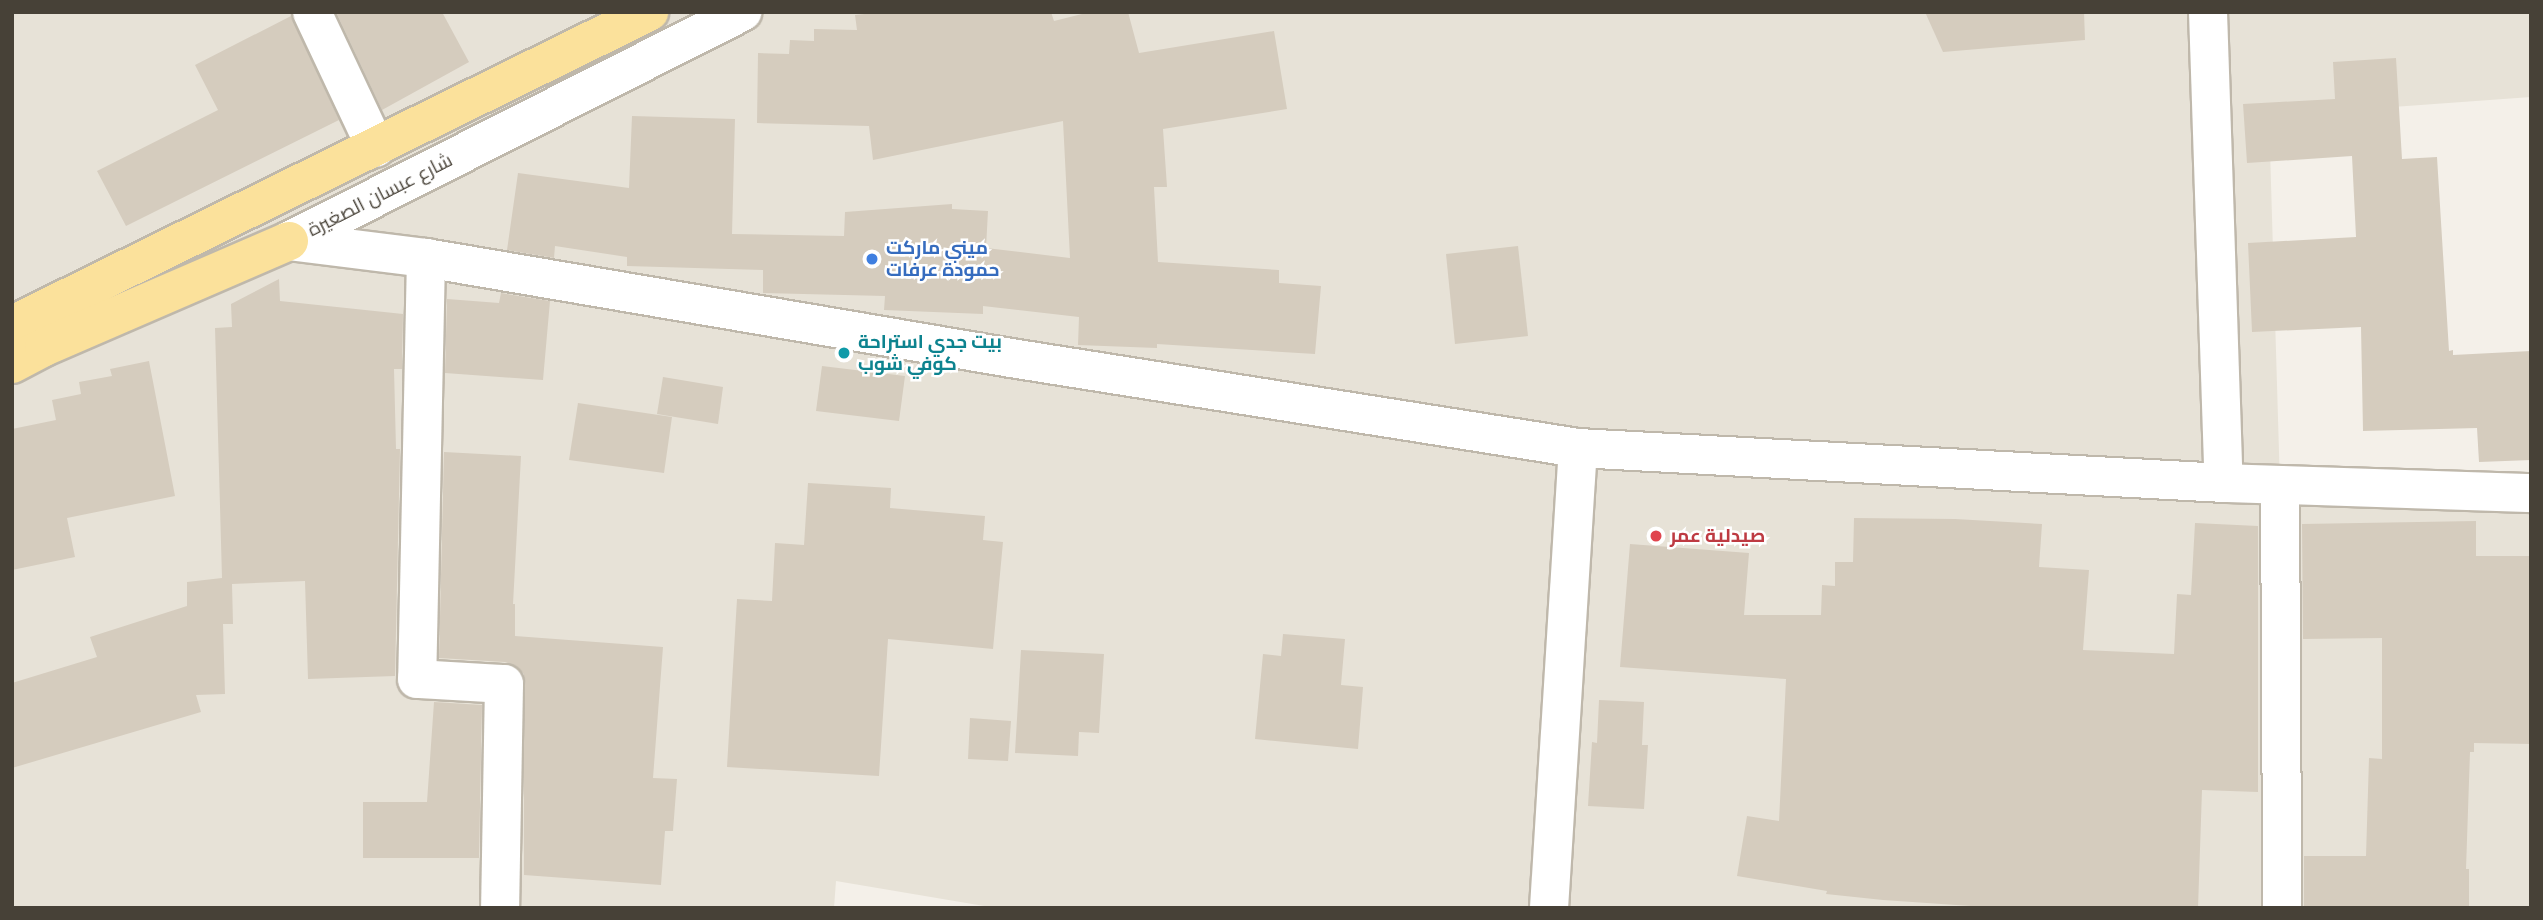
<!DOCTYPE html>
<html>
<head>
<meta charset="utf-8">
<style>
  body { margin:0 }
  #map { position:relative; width:2543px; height:920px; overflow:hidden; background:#f4f0e9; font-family:Poppins,Cairo,sans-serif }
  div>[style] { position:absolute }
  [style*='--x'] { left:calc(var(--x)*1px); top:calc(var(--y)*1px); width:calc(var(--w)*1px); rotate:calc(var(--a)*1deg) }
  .residential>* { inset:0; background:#e7e2d7 }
  .building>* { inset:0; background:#d5ccbe }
  .roads { filter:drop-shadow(2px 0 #bfb8ab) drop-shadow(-2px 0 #bfb8ab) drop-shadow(0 2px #bfb8ab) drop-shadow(0 -2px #bfb8ab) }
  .minor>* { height:38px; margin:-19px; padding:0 19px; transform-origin:19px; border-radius:19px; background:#fff }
  .major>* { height:38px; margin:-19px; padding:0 19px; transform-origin:19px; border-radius:19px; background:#fbe19b }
  .dots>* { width:19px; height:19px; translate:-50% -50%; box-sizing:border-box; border:4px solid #fff; border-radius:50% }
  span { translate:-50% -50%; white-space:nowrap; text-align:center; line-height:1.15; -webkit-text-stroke:5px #fff; paint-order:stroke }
  .street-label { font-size:19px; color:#474137 }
  .shop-label { font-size:19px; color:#366cbe; font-weight:700 }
  .left { translate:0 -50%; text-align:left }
  .culture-label { font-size:19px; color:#0d838f; font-weight:700 }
  .health-label { font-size:19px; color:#be3a42; font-weight:700 }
  .frame { position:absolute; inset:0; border:14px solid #474137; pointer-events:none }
</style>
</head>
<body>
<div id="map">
  <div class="residential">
    <div style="clip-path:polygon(12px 12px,2531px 12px,2531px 97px,2269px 116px,2280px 485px,2531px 499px,2531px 908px,996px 908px,836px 881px,834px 908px,12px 908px)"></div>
  </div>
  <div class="building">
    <div style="clip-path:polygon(336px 12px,442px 12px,469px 62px,382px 110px)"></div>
    <div style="clip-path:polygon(883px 12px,1051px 12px,1054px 21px,1090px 12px,1128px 12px,1139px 53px,1274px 31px,1287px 109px,1163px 129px,1167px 187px,1154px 187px,1158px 262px,1279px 270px,1279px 283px,1321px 286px,1315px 354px,1157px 344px,1157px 348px,1078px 345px,1079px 317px,983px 306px,983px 314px,884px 310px,885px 296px,763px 293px,763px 270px,627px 266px,627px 257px,555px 246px,554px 258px,507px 250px,518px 173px,629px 188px,632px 116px,735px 119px,732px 234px,844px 236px,845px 212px,952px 204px,952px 209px,988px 211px,986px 248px,1070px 258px,1063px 121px,873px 160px,869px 126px,757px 123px,758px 53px,789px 54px,790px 40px,814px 41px,814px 29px,857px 30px,855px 15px)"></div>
    <div style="clip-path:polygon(1925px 12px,2084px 12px,2085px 40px,1943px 52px)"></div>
    <div style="clip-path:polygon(291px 16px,339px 120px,126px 226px,97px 171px,218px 110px,195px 65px)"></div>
    <div style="clip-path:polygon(2396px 58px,2402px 159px,2437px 157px,2449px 351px,2453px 350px,2453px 355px,2531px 351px,2531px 460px,2479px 462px,2477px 428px,2363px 431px,2361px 327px,2252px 332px,2248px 243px,2356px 237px,2352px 156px,2247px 163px,2243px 104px,2335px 99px,2333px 62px)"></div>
    <div style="clip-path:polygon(1518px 246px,1528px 336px,1455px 344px,1446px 254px)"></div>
    <div style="clip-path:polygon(279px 279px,280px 301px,403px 314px,402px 369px,394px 369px,396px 449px,400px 449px,395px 676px,308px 679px,305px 581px,232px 584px,233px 624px,223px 624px,225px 694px,196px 695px,201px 712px,12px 768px,12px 683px,97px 657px,90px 637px,187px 606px,187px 582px,222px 578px,215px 328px,232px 327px,231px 304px)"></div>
    <div style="clip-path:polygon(501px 293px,550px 301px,543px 380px,445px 373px,447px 299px,499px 303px)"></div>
    <div style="clip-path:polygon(149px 361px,175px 496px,67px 518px,75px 557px,12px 570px,12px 429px,56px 420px,52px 400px,81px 394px,79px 382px,112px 376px,110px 369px)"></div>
    <div style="clip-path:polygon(822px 366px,905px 376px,899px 421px,816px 411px)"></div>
    <div style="clip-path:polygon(663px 377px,723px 387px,718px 424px,657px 414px)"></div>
    <div style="clip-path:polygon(578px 403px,672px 417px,664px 473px,569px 460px)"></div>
    <div style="clip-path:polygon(444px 452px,521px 456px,513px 604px,515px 604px,515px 636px,663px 647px,653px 778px,677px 779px,673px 831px,665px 831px,661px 885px,524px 875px,524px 674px,516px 666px,505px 662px,439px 658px)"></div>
    <div style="clip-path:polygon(808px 483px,891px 488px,890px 508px,985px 516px,983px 540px,1003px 542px,993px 649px,888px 639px,879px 776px,727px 767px,737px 599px,772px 601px,775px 543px,804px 545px)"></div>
    <div style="clip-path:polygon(1854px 518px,1955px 519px,2042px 524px,2039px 567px,2089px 570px,2083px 650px,2174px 654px,2177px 594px,2191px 595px,2195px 523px,2258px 526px,2258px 792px,2202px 790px,2198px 908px,2000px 908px,1883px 900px,1826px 894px,1827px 891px,1737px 876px,1747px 816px,1779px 821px,1786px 679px,1620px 667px,1630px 544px,1749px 553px,1744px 615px,1821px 615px,1822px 585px,1835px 586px,1835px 562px,1853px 562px)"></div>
    <div style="clip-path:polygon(2476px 521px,2476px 556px,2531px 556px,2531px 744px,2474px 743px,2474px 752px,2470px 752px,2466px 869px,2469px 869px,2469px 908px,2304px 908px,2304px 856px,2366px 856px,2369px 758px,2382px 759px,2382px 638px,2303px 639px,2302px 524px)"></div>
    <div style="clip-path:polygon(1283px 634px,1345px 639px,1341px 685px,1363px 687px,1358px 749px,1255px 739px,1263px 654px,1281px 656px)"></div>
    <div style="clip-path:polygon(1021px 650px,1104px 654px,1099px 733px,1079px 732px,1078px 756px,1015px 753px)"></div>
    <div style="clip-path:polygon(1599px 700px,1644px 702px,1642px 745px,1648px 745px,1644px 809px,1588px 806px,1592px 742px,1597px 743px)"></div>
    <div style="clip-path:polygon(434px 702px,482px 705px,479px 858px,363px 858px,363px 802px,427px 802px)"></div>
    <div style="clip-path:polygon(970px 718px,1011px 721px,1008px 761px,968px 759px)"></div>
  </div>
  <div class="roads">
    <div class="minor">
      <div style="--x:312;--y:12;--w:150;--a:64.8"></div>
      <div style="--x:2208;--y:12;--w:471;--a:88.1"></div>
      <div style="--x:2224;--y:483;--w:307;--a:1.9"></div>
      <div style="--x:289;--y:241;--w:138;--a:7.1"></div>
      <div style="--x:426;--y:258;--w:593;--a:9.7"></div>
      <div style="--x:1011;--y:358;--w:574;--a:9.02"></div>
      <div style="--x:1578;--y:448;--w:647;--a:3.1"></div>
      <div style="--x:289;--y:241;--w:508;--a:-26.82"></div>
      <div style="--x:426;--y:258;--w:421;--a:91.2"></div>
      <div style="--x:417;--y:679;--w:87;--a:3.3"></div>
      <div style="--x:504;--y:684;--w:224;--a:91"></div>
      <div style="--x:2280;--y:485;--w:423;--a:89.7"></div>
      <div style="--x:1549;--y:908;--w:461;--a:-86.4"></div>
    </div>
    <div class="major">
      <div style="--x:12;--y:325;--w:710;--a:-26.17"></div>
      <div style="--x:12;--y:364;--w:36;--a:-28"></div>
      <div style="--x:44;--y:347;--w:267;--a:-23.4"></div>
    </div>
  </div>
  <div class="dots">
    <div style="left:872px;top:259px;background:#3f7fe0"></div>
    <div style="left:844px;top:353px;background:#0f9aa8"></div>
    <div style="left:1656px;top:536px;background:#e0444e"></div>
  </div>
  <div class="street-label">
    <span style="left:380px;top:195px;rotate:-27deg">شارع عبسان الصغيرة</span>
  </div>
  <div class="shop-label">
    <span class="left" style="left:886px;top:259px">ميني ماركت<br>حمودة عرفات</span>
  </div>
  <div class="culture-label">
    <span class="left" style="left:858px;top:353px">بيت جدي استراحة<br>كوفي شوب</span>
  </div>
  <div class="health-label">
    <span class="left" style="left:1670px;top:536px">صيدلية عمر</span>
  </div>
  <div class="frame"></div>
</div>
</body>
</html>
